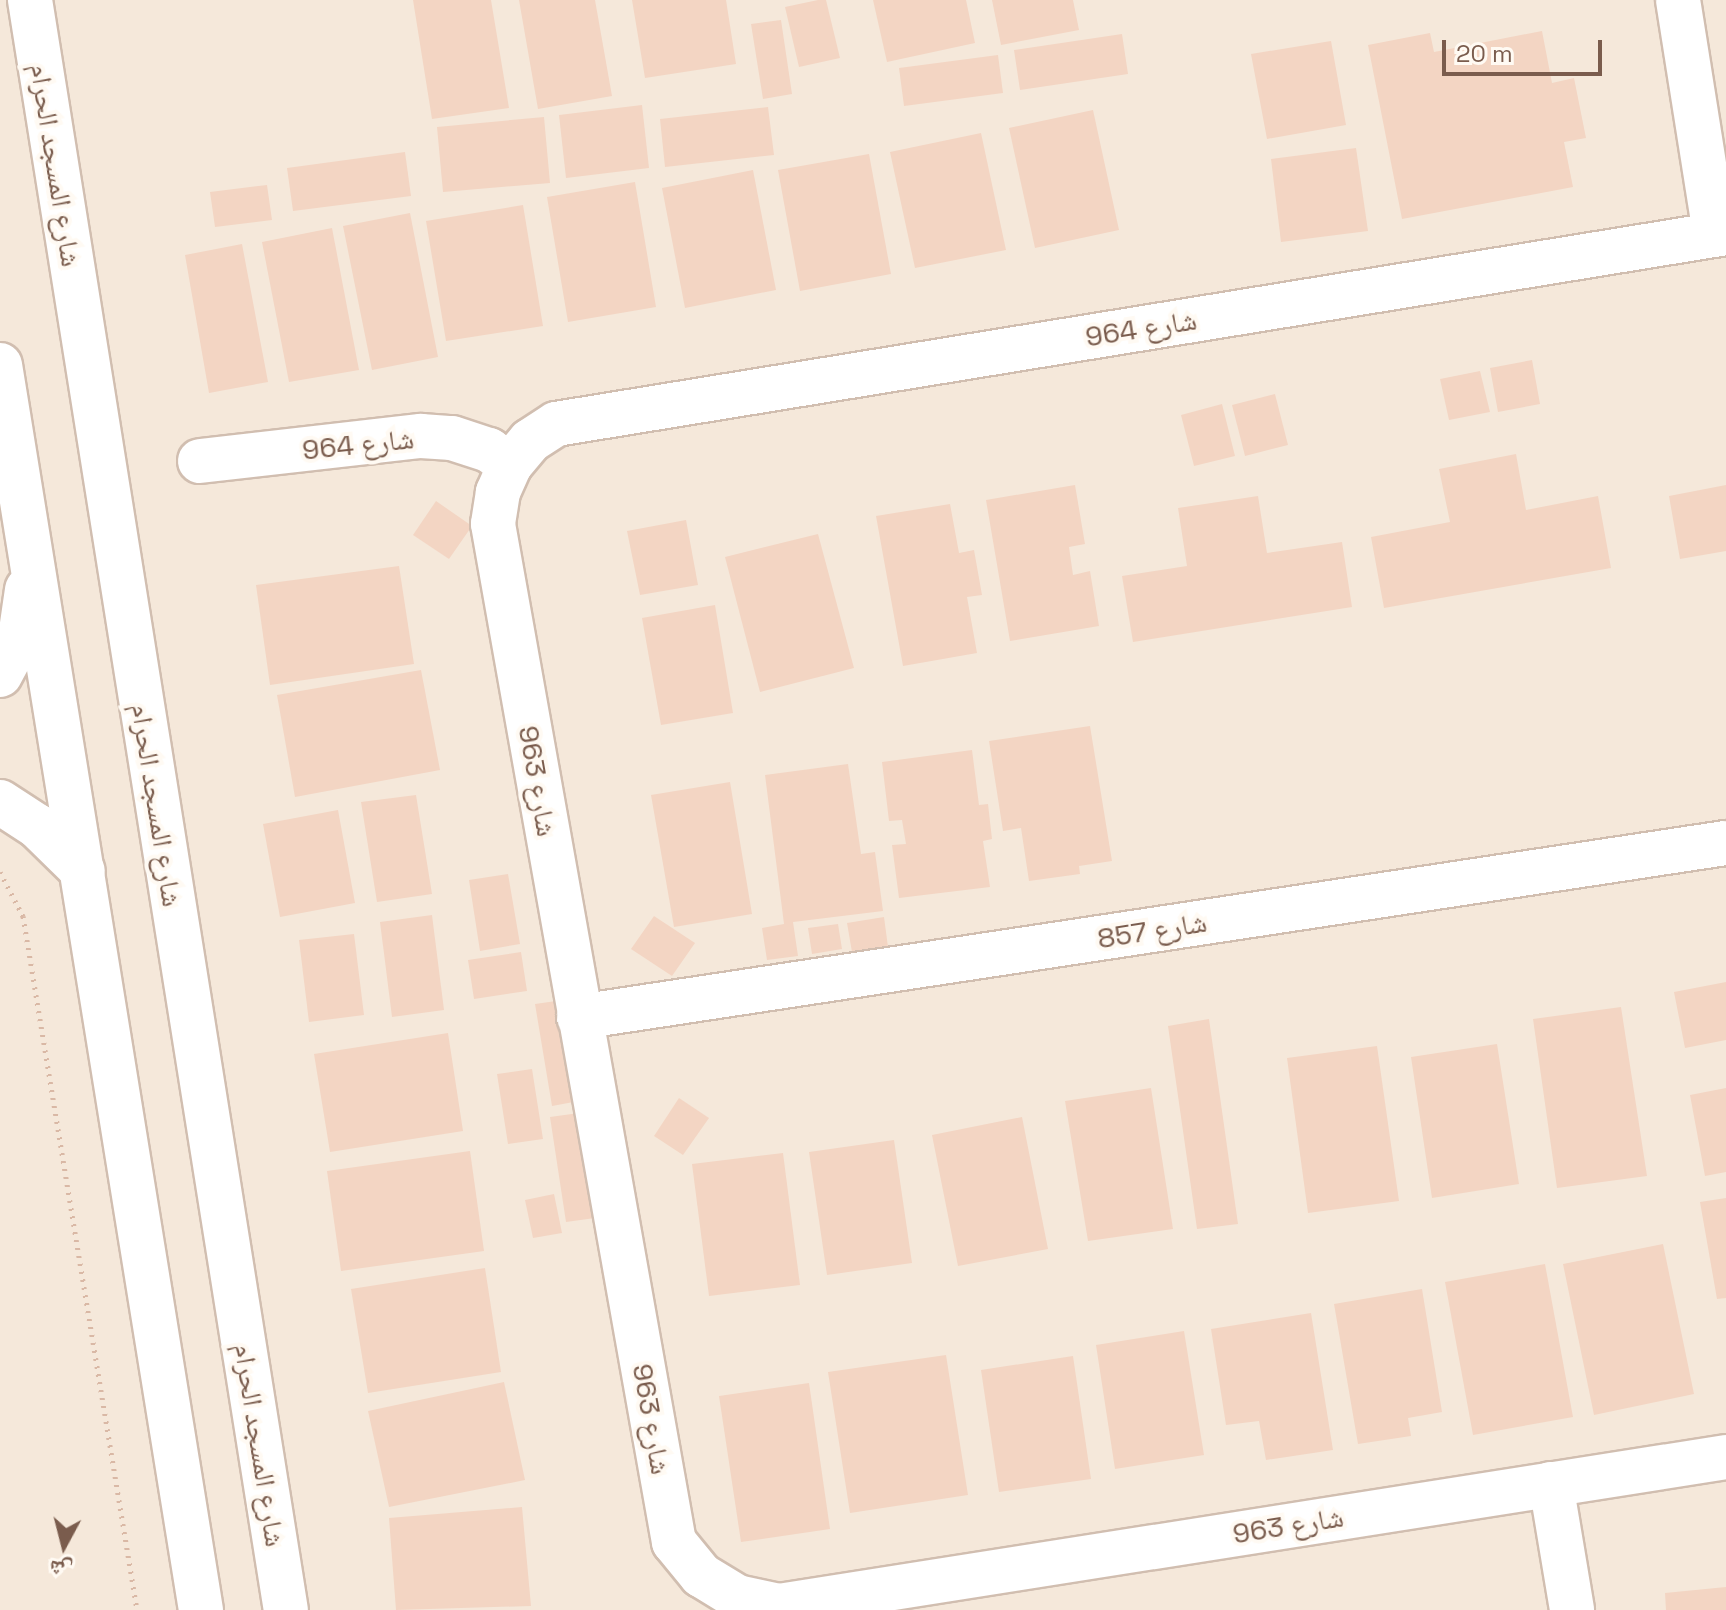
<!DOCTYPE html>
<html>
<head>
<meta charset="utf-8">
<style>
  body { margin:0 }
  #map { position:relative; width:1726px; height:1610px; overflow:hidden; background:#fdf6ec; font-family:"Space Grotesk","Noto Naskh Arabic",sans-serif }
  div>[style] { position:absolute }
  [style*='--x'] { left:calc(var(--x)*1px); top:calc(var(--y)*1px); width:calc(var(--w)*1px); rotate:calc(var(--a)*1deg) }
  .residential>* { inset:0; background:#f5e8da }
  .building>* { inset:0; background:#f3d5c3 }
  .path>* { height:5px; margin-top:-2.5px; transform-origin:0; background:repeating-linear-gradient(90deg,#d9b8a5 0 2px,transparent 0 8px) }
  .roads { filter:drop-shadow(2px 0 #d1beb0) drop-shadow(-2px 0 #d1beb0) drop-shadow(0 2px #d1beb0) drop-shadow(0 -2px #d1beb0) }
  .minor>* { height:44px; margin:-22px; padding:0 22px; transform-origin:22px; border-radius:22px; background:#fff }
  span { translate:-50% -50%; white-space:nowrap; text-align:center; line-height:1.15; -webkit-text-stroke:8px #fffaf3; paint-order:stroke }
  .street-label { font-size:28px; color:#7a5c4d }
  .north { position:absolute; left:24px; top:1506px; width:80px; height:80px; -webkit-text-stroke:6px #fffaf3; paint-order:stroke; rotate:187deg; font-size:22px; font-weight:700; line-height:32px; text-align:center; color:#7a5c4d }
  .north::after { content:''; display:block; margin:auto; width:28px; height:36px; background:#7a5c4d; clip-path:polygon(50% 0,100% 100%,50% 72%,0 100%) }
  .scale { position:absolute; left:1442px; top:40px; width:160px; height:36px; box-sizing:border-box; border:4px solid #7a5c4d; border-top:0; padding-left:10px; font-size:24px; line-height:28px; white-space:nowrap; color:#7a5c4d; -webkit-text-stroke:6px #fffaf3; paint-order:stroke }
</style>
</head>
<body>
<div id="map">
  <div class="residential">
    <div style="clip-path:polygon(0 0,1726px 0,1726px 1610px,0 1610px)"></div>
  </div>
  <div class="building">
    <div style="clip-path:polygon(413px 0,491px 0,509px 108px,432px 119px)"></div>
    <div style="clip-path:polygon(519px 0,595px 0,612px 96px,538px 109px)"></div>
    <div style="clip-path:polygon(632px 0,726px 0,736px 64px,645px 78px)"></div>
    <div style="clip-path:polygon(818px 0,826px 0,840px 58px,799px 67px,785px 7px)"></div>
    <div style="clip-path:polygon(873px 0,966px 0,975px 43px,887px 62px)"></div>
    <div style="clip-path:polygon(992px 0,1073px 0,1079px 30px,1001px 45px)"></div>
    <div style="clip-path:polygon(781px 20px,792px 94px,763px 99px,751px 24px)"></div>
    <div style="clip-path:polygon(1542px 31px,1552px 83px,1574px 78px,1586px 138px,1564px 142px,1573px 187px,1402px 219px,1368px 45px,1430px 33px,1434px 52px)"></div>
    <div style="clip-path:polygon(1122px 34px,1128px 74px,1020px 90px,1014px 50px)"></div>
    <div style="clip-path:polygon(1331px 41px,1346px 125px,1267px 139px,1251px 54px)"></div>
    <div style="clip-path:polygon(998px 55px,1003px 93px,904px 106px,899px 68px)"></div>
    <div style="clip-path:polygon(642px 105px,649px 168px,566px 178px,559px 115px)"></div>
    <div style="clip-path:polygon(768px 107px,774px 155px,665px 167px,660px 119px)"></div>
    <div style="clip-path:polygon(1093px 110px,1119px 230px,1035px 248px,1009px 128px)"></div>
    <div style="clip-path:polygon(544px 117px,550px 183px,443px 192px,437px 127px)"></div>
    <div style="clip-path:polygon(981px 133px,1006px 250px,915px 268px,890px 152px)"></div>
    <div style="clip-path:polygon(1356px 148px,1368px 231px,1281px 242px,1271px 159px)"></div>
    <div style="clip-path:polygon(405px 152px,411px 196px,293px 211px,287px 168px)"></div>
    <div style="clip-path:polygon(869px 154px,891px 274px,800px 291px,778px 170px)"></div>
    <div style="clip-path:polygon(753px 170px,776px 290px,685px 308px,662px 188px)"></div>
    <div style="clip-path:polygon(635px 182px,656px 307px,568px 322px,547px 197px)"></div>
    <div style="clip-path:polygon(267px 185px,272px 220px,215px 227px,210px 192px)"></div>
    <div style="clip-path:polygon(523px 205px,543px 326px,446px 341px,426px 221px)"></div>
    <div style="clip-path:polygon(410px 213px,438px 357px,372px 370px,343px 226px)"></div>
    <div style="clip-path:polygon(332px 228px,359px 370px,289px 382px,262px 242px)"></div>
    <div style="clip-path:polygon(242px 244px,268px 382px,209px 393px,185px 255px)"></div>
    <div style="clip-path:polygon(1532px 360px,1540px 404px,1498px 412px,1490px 368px)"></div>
    <div style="clip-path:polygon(1480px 371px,1490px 412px,1449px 420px,1440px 379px)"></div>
    <div style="clip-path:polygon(1275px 394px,1288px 445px,1245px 456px,1232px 405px)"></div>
    <div style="clip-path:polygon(1222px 404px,1235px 456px,1194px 466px,1181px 415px)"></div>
    <div style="clip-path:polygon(1516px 454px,1526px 510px,1598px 496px,1611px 568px,1384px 608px,1371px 537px,1450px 522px,1439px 469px)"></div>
    <div style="clip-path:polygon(1075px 485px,1085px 544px,1069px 547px,1073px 575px,1090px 571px,1099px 626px,1010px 641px,986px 500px)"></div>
    <div style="clip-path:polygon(1726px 485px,1726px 551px,1680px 559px,1669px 496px)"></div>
    <div style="clip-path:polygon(1258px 496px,1267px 553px,1342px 542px,1352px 607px,1133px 642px,1122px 576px,1187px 566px,1178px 508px)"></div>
    <div style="clip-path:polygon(436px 501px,472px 526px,449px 559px,413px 535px)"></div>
    <div style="clip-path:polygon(950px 504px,959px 553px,974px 550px,982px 595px,967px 597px,977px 653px,903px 666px,876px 516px)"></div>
    <div style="clip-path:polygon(686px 520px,698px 585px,640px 595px,627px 531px)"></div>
    <div style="clip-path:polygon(818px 534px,854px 668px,760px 692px,725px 557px)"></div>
    <div style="clip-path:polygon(399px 566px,414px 664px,270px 685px,256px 585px)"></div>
    <div style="clip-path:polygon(715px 605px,733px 713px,661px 725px,642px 618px)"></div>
    <div style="clip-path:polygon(421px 670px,440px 770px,295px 797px,277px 695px)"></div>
    <div style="clip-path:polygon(1090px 726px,1112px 861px,1079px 866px,1080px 874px,1029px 881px,1021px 828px,1003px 831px,989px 741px)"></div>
    <div style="clip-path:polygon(972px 750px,979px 805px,988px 804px,992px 839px,983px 841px,990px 887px,899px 898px,892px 845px,906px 844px,902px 820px,889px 821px,882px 762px)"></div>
    <div style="clip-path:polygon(848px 764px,861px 854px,875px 852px,883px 911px,793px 922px,798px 956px,767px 960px,762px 928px,784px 924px,765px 775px)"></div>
    <div style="clip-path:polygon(730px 782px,752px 914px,674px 927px,651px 795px)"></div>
    <div style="clip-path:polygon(416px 795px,432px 894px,377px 902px,361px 802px)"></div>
    <div style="clip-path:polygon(338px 810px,355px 903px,280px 917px,263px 824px)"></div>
    <div style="clip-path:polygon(508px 874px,520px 944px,480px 951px,469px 880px)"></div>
    <div style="clip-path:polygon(432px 915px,444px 1010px,392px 1017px,380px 922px)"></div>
    <div style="clip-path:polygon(654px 916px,695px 943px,672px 976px,631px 949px)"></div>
    <div style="clip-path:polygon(884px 917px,888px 947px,852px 952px,847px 923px)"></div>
    <div style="clip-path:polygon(838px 924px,842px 949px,812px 954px,808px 928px)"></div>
    <div style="clip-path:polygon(354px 934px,364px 1015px,309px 1022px,299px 940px)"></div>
    <div style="clip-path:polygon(521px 952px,527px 991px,474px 999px,468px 960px)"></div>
    <div style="clip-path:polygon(1726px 982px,1726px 1040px,1685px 1048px,1674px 992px)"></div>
    <div style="clip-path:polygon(563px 1000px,579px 1101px,552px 1106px,535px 1004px)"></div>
    <div style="clip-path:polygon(1621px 1007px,1647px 1176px,1557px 1188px,1533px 1019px)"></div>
    <div style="clip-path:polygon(1209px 1019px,1238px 1224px,1197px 1229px,1168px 1026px)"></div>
    <div style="clip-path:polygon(448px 1033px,463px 1131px,330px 1152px,314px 1054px)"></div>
    <div style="clip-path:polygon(1497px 1044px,1519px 1184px,1432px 1198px,1411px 1057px)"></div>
    <div style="clip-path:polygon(1377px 1046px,1399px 1201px,1308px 1213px,1287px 1058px)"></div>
    <div style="clip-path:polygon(532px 1069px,543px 1139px,508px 1144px,497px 1074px)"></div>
    <div style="clip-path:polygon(1151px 1088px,1173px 1229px,1088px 1241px,1065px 1101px)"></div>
    <div style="clip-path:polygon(1726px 1088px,1726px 1172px,1705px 1176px,1690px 1095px)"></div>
    <div style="clip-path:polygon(679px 1098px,709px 1118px,683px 1155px,654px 1136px)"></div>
    <div style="clip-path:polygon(579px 1113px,595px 1218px,566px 1222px,550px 1117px)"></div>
    <div style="clip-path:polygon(1022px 1117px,1048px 1249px,958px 1266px,932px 1135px)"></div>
    <div style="clip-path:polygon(894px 1140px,912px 1263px,827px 1275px,809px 1152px)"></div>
    <div style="clip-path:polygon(470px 1151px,484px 1251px,341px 1271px,327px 1171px)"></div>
    <div style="clip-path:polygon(783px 1153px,800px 1285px,709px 1296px,692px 1164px)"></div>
    <div style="clip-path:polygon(554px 1194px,562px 1233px,533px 1238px,525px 1200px)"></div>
    <div style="clip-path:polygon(1726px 1198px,1726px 1298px,1717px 1299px,1700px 1202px)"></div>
    <div style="clip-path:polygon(1663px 1244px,1694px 1394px,1594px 1415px,1563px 1264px)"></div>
    <div style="clip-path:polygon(1545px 1264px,1573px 1417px,1473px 1435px,1445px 1282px)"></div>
    <div style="clip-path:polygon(485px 1268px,501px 1372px,368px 1393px,351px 1289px)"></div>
    <div style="clip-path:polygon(1422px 1289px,1442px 1412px,1408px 1418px,1411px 1436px,1358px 1444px,1334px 1304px)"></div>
    <div style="clip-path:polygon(1311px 1313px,1333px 1450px,1266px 1460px,1259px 1421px,1226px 1425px,1211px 1329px)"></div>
    <div style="clip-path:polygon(1184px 1331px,1204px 1455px,1115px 1469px,1096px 1345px)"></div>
    <div style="clip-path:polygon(946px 1355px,968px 1495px,850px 1513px,828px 1372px)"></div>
    <div style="clip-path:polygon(1073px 1356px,1091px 1479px,999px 1492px,981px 1370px)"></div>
    <div style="clip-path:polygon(504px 1382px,525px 1480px,389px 1507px,368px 1411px)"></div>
    <div style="clip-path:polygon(809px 1383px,830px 1529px,741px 1542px,719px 1396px)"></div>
    <div style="clip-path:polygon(522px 1507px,531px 1606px,396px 1610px,389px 1518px)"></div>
    <div style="clip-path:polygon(1726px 1587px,1726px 1610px,1666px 1610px,1665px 1593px)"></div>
  </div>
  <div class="path">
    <div style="--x:0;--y:872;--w:50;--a:62.4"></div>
    <div style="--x:23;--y:916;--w:703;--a:80.67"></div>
  </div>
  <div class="roads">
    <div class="minor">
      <div style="--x:30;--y:0;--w:1630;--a:80.97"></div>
      <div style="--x:1678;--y:0;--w:237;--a:81"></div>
      <div style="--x:1726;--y:233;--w:1185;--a:170.73"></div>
      <div style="--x:556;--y:424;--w:31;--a:147"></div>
      <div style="--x:530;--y:441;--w:31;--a:130"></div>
      <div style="--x:510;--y:465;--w:30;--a:114"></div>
      <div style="--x:498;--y:492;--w:32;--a:99"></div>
      <div style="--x:493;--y:524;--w:1034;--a:79.92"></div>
      <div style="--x:674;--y:1542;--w:43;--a:50.7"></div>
      <div style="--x:701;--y:1575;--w:42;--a:31.4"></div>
      <div style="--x:737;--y:1597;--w:43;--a:12.1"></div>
      <div style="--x:779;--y:1606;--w:959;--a:-8.94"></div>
      <div style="--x:0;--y:365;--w:1261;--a:80.83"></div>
      <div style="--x:200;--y:461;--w:222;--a:-6.5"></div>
      <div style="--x:421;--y:436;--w:31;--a:4"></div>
      <div style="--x:452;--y:438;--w:39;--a:18"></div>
      <div style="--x:489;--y:450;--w:26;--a:36"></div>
      <div style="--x:0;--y:675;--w:42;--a:-61.6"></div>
      <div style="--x:20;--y:638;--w:49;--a:-81.7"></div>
      <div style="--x:0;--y:802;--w:44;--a:33"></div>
      <div style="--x:37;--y:826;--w:64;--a:44.4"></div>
      <div style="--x:579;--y:1017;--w:1160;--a:-8.63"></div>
      <div style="--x:1551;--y:1484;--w:128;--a:80.5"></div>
    </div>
  </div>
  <div class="street-label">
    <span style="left:56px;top:165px;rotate:81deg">شارع المسجد الحرام</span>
    <span style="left:1141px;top:328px;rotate:-9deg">شارع 964</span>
    <span style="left:358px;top:444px;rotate:-6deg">شارع 964</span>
    <span style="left:538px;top:781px;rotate:80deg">شارع 963</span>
    <span style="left:157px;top:805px;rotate:81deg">شارع المسجد الحرام</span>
    <span style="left:1152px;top:930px;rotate:-9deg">شارع 857</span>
    <span style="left:652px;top:1419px;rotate:80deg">شارع 963</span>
    <span style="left:260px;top:1445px;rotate:81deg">شارع المسجد الحرام</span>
    <span style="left:1288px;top:1525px;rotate:-9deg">شارع 963</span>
  </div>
  <div class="north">ش</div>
  <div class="scale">20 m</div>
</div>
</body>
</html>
